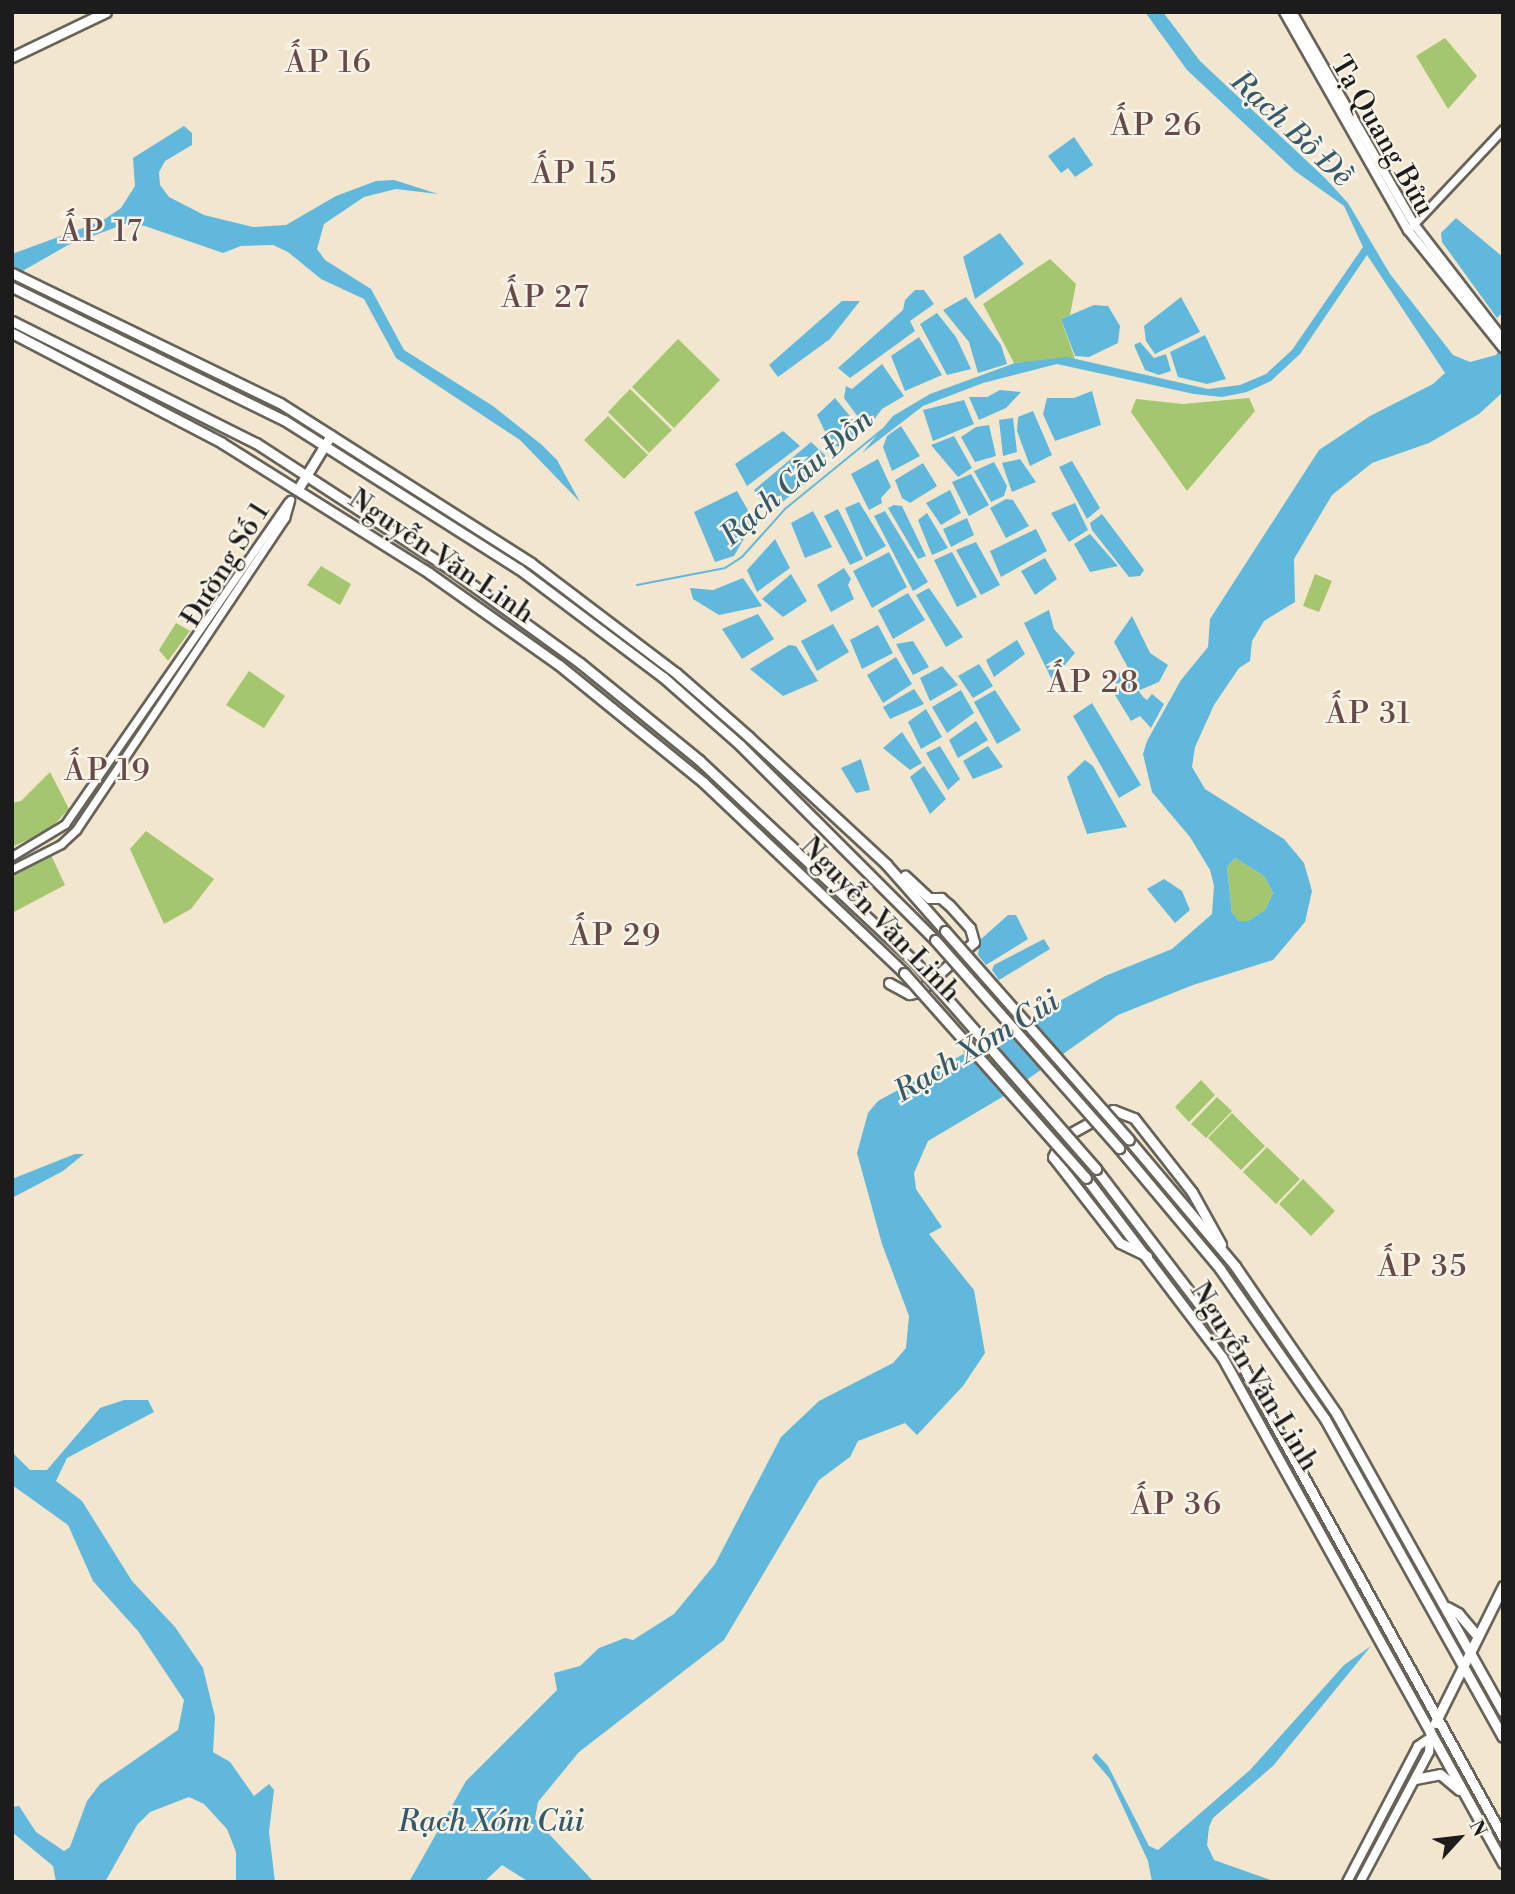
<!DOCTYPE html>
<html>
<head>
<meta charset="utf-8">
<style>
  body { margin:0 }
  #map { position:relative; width:1515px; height:1894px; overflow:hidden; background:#f3e6ce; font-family:"Libre Bodoni",serif }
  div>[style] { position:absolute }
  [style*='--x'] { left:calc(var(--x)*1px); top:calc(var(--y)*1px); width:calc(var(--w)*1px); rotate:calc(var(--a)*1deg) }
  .green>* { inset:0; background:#a4c66f }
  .water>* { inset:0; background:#60b8dd }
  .stream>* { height:2px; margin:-1px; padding:0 1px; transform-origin:1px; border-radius:1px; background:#60b8dd }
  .roads { filter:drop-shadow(2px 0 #67635a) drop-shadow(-2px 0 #67635a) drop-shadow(0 2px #67635a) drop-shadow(0 -2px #67635a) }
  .tertiary>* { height:7px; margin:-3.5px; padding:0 3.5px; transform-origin:3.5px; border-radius:3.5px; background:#fff }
  .secondary>* { height:8px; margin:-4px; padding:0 4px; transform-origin:4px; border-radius:4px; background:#fff }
  .primary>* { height:9px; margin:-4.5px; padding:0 4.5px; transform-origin:4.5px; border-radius:4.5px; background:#fff }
  .trunk>* { height:9px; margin:-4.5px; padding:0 4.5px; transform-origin:4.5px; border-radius:4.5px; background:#fff }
  .bridges { filter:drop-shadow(2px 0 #67635a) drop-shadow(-2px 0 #67635a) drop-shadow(0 2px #67635a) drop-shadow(0 -2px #67635a) }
  .primary-bridge>* { height:9px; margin:-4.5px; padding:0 4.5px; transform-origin:4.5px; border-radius:4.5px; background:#fff }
  .trunk-bridge>* { height:9px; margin:-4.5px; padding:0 4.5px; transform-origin:4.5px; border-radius:4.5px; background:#fff }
  span { translate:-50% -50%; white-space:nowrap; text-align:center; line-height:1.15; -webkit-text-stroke:5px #f7f3e8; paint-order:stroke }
  .street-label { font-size:28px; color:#1c1c1c }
  .neighbourhood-label { font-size:30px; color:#664a49; letter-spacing:2px }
  .water-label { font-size:30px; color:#375a69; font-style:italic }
  .frame { position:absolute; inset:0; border:14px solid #1c1c1c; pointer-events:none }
  .north { position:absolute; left:1424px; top:1803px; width:70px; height:70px; -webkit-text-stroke:5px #f7f3e8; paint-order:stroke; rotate:63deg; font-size:19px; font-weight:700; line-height:28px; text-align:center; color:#1c1c1c }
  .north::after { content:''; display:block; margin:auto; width:24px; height:32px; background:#1c1c1c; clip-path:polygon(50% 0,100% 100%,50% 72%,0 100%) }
</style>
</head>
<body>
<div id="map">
  <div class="green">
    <div style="clip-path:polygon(1445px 38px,1477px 76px,1448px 109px,1416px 56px)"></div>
    <div style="clip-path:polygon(1050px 259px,1076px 284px,1070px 315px,1061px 319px,1075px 359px,1014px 363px,983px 304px)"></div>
    <div style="clip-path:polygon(678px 339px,720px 380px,674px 428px,632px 387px)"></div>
    <div style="clip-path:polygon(630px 389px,672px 430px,649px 453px,608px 412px)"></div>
    <div style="clip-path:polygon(1249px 398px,1255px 411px,1187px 491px,1131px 412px,1136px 399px,1183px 404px)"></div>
    <div style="clip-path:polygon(608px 416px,648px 455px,624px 479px,584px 440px)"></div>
    <div style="clip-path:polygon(321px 566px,351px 584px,340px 605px,307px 585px)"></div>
    <div style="clip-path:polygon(1315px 574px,1332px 581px,1319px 612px,1303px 606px)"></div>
    <div style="clip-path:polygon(176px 623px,190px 631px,168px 661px,159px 650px)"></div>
    <div style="clip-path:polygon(249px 671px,285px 696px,264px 728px,226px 705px)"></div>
    <div style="clip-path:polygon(50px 772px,69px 809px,49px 830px,12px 847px,12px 803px,21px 801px)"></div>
    <div style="clip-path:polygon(146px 831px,214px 879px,191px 909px,164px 924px,130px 849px)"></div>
    <div style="clip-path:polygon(51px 855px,65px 885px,12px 913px,12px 875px)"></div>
    <div style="clip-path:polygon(1235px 858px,1264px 876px,1273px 893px,1265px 910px,1248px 921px,1239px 921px,1232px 913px,1227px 867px)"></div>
    <div style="clip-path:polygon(1201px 1080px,1215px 1095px,1189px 1122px,1175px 1107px)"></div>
    <div style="clip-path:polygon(1217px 1097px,1232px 1111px,1206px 1138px,1191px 1124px)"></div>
    <div style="clip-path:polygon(1232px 1113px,1265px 1146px,1241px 1170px,1208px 1138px)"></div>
    <div style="clip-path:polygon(1267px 1147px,1300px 1179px,1276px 1204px,1243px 1172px)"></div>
    <div style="clip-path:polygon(1303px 1179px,1335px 1211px,1311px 1236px,1279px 1204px)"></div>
  </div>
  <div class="water">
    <div style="clip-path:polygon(evenodd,1145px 12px,1163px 12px,1200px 61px,1325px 178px,1348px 203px,1390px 274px,1453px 355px,1470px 362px,1496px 355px,1503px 344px,1503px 392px,1479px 414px,1429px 443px,1372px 463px,1332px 495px,1294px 559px,1295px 602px,1264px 621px,1252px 641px,1250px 661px,1239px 668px,1214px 705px,1195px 747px,1192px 767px,1205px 789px,1284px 839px,1304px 863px,1312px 891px,1305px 922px,1273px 960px,1193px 985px,1118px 1015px,1004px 1096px,928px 1141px,914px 1173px,916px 1189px,942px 1227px,929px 1234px,974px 1290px,985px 1353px,963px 1386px,917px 1435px,905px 1423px,858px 1441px,850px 1457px,819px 1480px,724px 1640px,579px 1752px,538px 1802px,535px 1819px,594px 1882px,529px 1882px,502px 1865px,484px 1882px,409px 1882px,466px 1781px,557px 1690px,554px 1673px,580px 1666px,599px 1648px,625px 1638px,633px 1640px,674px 1614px,715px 1564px,781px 1437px,819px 1401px,893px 1363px,906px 1348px,909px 1316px,882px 1244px,857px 1153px,868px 1113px,878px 1101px,1105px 976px,1172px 949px,1212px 914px,1214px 886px,1210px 870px,1190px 837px,1152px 792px,1143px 754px,1147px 741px,1181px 680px,1208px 647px,1210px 619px,1319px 450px,1370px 416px,1433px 384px,1445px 373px,1367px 255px,1300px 354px,1271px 381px,1247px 392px,1222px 397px,1194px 394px,1057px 364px,983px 383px,923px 406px,862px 453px,893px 416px,930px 394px,1015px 363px,1067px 357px,1208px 389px,1240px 385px,1266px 374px,1292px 350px,1363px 247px,1344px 206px,1295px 171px,1187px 70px,1145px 12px,1235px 858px,1264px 876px,1273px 893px,1265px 910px,1248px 921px,1239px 921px,1232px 913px,1227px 867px,1235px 858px)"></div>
    <div style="clip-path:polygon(184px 126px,192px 133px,192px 145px,165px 161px,159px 172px,160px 185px,169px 197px,204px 215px,253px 227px,286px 225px,336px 196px,376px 181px,394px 180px,438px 194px,396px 189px,364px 197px,324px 224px,317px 249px,325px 260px,371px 289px,404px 350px,493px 406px,542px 445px,557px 460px,580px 502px,520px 440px,396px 358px,364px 299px,321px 279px,288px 252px,273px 245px,241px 246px,223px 253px,145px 226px,125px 224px,68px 245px,12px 277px,12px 254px,102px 221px,121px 208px,135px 186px,133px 158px)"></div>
    <div style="clip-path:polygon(1074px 137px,1093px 165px,1075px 177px,1068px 168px,1061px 173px,1048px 156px)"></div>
    <div style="clip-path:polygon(1456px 218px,1503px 257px,1503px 312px,1497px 318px,1442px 242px,1441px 233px)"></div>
    <div style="clip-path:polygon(1000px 233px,1024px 264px,975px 299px,963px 257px)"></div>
    <div style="clip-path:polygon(915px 290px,924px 290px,934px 304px,910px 321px,915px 331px,850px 378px,838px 368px,903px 310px,905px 300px)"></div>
    <div style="clip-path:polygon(966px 297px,1001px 345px,1007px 364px,978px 373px,969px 342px,943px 310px)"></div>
    <div style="clip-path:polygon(1181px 297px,1200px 332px,1155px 354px,1146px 341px,1144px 326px)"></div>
    <div style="clip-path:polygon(842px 301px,860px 301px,830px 339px,778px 377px,769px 365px)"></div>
    <div style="clip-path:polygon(1094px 305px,1108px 306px,1120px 326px,1118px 343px,1089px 357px,1075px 356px,1061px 319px)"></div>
    <div style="clip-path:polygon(937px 313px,956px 337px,971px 369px,947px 375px,920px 324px)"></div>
    <div style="clip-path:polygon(1205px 335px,1226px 379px,1207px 384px,1178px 377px,1170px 352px)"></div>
    <div style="clip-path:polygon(919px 337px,942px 375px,905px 391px,891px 356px)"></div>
    <div style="clip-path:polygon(1140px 342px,1154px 358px,1166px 354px,1171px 371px,1159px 375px,1145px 370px,1134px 345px)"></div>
    <div style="clip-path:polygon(882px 364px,904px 396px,882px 409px,867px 429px,844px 398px,846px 386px,852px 389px)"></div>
    <div style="clip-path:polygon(1000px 390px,1021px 392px,1006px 408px,979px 420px,969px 397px,987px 397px)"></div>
    <div style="clip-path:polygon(1092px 391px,1101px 425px,1055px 441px,1043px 414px,1047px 398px,1074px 398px)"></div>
    <div style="clip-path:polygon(835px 398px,863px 432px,839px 447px,831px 444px,817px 415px)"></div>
    <div style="clip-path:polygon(964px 400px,974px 424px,933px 441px,923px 410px)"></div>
    <div style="clip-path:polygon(1033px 411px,1052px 455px,1030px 466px,1017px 431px,1018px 417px)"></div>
    <div style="clip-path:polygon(1013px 418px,1017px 452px,1003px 456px,999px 420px)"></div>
    <div style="clip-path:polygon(989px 425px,996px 456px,975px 462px,961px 437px,976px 427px)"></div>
    <div style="clip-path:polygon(901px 426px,920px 456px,892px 471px,883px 447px,887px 436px)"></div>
    <div style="clip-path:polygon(783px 431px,800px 446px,747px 486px,735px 464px)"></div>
    <div style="clip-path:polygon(954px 436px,972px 468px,958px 477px,931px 445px)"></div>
    <div style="clip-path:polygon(811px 442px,825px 455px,825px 467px,769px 513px,754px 490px)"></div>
    <div style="clip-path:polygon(878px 459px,891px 487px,881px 498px,882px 503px,869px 510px,851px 474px)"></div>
    <div style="clip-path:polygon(1020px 459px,1036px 482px,1012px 492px,1002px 463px)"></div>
    <div style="clip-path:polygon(1072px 461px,1100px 508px,1087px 519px,1059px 467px)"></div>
    <div style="clip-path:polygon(994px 462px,1007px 486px,1004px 496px,991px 502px,974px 471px)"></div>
    <div style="clip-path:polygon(923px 463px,937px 486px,910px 503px,902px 498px,895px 480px)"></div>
    <div style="clip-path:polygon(971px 474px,989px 505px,969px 516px,952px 482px)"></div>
    <div style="clip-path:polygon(950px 490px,961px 513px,941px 525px,926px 503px)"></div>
    <div style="clip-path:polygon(737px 491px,757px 526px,746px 535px,734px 556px,715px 562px,694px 512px)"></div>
    <div style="clip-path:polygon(1006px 499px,1013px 500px,1029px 526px,1006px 538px,990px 508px)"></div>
    <div style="clip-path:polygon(859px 502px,886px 546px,866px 557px,845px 508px)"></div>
    <div style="clip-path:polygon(1075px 503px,1088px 530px,1069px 542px,1051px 513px)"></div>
    <div style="clip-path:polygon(894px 505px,902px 506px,926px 556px,918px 559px,888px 508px)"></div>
    <div style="clip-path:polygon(838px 509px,863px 559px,850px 565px,824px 516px)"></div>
    <div style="clip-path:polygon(813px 511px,832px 547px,805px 558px,791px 523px)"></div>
    <div style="clip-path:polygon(885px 511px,928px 582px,913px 591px,874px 516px)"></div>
    <div style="clip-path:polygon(927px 513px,948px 548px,932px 555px,918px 520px)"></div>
    <div style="clip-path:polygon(1102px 514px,1144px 570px,1140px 576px,1129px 577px,1092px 530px,1090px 523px)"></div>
    <div style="clip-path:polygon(967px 518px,974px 535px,951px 547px,943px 529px)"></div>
    <div style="clip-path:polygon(1036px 529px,1047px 551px,1001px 577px,990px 551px)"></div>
    <div style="clip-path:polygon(1090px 534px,1118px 566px,1090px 572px,1074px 544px)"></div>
    <div style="clip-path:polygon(775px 539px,790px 568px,757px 592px,747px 570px)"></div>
    <div style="clip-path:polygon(976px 542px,1000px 585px,981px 595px,956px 550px)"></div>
    <div style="clip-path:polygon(889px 552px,907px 587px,872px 608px,853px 571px)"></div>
    <div style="clip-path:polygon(952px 552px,977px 597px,957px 607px,934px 560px)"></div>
    <div style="clip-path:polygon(1045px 558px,1057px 579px,1035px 595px,1021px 571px)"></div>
    <div style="clip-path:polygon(844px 568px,851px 579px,848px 585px,854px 599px,831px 612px,817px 585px)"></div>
    <div style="clip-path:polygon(791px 574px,807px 601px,783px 617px,762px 599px)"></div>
    <div style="clip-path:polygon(743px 578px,762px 606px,719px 615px,693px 599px,690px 588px,713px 590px)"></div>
    <div style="clip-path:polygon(929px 588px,963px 637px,946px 647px,916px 595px)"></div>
    <div style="clip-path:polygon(908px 593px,925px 620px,893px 639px,878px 610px)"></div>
    <div style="clip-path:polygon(1049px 610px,1054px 629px,1075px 653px,1052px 680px,1024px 623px)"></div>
    <div style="clip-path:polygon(758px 614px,774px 639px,742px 659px,722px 629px)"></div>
    <div style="clip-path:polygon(1132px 616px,1150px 653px,1168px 665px,1159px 682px,1140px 690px,1114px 642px)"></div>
    <div style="clip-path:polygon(833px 624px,849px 652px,817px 671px,801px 641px)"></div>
    <div style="clip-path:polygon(878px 625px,893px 653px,862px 669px,850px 640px)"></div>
    <div style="clip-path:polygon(1017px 640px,1025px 654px,994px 677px,986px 660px)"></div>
    <div style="clip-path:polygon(913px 641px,929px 667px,913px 675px,896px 644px)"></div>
    <div style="clip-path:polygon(789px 645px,796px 646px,818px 681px,783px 696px,750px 669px)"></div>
    <div style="clip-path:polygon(896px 657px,912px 684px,883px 703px,867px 675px)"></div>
    <div style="clip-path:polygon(979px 664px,993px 686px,973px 698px,958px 676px)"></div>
    <div style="clip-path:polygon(942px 666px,958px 685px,930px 701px,920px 678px)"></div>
    <div style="clip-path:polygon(1124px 669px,1143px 697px,1147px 700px,1152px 694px,1164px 704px,1151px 728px,1140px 716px,1131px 721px,1115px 695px,1118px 689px,1113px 678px)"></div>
    <div style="clip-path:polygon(914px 689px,924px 704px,890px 719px,883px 707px)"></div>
    <div style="clip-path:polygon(961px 690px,974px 713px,947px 733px,932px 707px)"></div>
    <div style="clip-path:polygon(995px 690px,1021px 730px,997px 744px,974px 702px)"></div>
    <div style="clip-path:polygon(1092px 703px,1141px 785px,1119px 798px,1073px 716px)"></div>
    <div style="clip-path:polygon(926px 709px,942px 737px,921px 749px,908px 722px)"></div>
    <div style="clip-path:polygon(976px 721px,988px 740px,958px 758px,949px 740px)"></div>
    <div style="clip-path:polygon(902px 732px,922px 763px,910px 770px,883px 748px)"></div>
    <div style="clip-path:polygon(940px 746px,960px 779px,948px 790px,926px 753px)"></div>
    <div style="clip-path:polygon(988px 746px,1003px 767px,973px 779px,963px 761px)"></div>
    <div style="clip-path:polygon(861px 759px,870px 790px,856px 793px,841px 768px)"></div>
    <div style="clip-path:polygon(1085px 760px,1093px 766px,1127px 827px,1087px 834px,1067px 777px)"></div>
    <div style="clip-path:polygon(924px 766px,946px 799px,930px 814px,910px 777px)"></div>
    <div style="clip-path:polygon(1164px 879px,1182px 891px,1190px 910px,1175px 923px,1147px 889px)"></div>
    <div style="clip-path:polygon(1008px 915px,1016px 915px,1028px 939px,986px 965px,978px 955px,980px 940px)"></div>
    <div style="clip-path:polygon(1044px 939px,1050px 949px,999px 980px,992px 970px,994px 965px)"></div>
    <div style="clip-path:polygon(75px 1154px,84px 1154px,63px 1171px,12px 1198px,12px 1179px)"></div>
    <div style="clip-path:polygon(124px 1400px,148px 1400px,154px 1412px,67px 1458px,56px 1481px,82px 1501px,132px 1581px,175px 1627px,203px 1668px,215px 1717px,213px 1752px,230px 1762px,254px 1796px,269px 1784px,274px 1790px,269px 1832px,275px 1882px,236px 1882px,236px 1852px,227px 1829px,204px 1804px,189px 1797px,150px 1812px,137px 1825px,105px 1882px,56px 1882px,53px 1866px,12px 1832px,12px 1807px,19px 1806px,36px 1832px,64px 1851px,70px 1847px,87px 1801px,100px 1784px,178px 1730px,184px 1700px,138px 1631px,93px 1581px,68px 1525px,12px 1485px,12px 1452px,30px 1470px,47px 1470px,100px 1408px)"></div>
    <div style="clip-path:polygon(1371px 1646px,1273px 1766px,1213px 1818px,1209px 1827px,1207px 1845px,1214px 1860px,1276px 1882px,1152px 1882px,1148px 1861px,1110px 1779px,1092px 1758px,1096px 1753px,1108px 1766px,1149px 1846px,1158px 1850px,1250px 1770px,1344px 1665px)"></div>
  </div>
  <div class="stream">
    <div style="--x:637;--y:585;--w:90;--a:-10.9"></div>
    <div style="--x:725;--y:568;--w:20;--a:-33"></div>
    <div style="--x:742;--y:557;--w:64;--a:-48.1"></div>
    <div style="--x:785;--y:509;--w:125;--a:-39.2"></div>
  </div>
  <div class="roads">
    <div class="tertiary">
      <div style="--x:1412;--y:226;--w:133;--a:-46.8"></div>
      <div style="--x:12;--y:856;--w:62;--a:-31.1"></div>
      <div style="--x:65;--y:824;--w:392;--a:-55.3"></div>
      <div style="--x:12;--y:869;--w:55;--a:-27"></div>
      <div style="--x:61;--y:844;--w:21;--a:-43"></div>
      <div style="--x:76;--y:830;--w:376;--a:-56.2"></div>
      <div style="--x:285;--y:518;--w:19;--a:-74"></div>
    </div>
    <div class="secondary">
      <div style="--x:1284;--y:12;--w:251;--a:60.4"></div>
      <div style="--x:1408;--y:230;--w:151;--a:51.2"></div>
      <div style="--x:1292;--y:12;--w:245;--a:60.1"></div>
      <div style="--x:1414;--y:224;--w:145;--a:52.3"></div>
      <div style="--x:1347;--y:1882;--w:153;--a:-62.4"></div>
      <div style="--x:1418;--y:1746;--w:11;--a:-34"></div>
      <div style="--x:1360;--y:1882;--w:147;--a:-62"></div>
      <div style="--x:1429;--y:1752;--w:21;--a:-85"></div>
    </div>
    <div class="primary">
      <div style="--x:12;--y:57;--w:104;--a:-25.6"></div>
      <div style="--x:12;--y:273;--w:298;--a:25.9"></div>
      <div style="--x:280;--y:403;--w:298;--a:32.5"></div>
      <div style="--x:531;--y:563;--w:182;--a:37.2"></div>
      <div style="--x:676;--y:673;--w:97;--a:41.2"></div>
      <div style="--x:749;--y:737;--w:187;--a:42.8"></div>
      <div style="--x:886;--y:864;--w:89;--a:48.6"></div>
      <div style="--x:12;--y:333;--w:237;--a:27.6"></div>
      <div style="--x:222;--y:443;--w:244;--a:32.1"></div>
      <div style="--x:429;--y:573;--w:159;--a:35.3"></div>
      <div style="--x:559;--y:665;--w:186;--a:39.1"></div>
      <div style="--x:703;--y:782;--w:277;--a:43.5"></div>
      <div style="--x:298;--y:489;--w:63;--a:-58.6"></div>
      <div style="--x:889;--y:983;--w:23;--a:29"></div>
      <div style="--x:909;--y:994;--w:10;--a:-11"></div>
      <div style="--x:919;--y:992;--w:74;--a:-42.3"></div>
      <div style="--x:974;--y:942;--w:15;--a:-106"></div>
      <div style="--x:970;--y:928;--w:31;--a:-132"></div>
      <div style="--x:949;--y:905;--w:11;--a:-139"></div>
      <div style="--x:941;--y:898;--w:12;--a:180"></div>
      <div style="--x:929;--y:898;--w:33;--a:-137"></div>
      <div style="--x:1129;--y:1140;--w:165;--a:49.9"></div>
      <div style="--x:1235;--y:1266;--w:178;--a:55.5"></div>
      <div style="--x:1336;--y:1413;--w:342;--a:60.8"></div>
      <div style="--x:1086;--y:1178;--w:225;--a:52.8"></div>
      <div style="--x:1222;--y:1357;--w:579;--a:60.96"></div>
      <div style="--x:1147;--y:1256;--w:30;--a:-154"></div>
      <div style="--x:1120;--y:1243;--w:109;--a:-127.9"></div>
      <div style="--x:1053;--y:1157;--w:21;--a:-65"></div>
      <div style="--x:1062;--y:1138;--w:58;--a:-28.8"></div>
      <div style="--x:1113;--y:1110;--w:22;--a:21"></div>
      <div style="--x:1134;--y:1118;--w:94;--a:51.9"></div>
      <div style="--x:1192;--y:1192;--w:60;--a:60.9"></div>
      <div style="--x:1447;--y:1607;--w:13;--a:29"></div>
      <div style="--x:1458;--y:1613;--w:30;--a:50"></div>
      <div style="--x:1435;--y:1723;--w:153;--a:-63.6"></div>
      <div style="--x:1415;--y:1779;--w:25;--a:-11"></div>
      <div style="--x:1440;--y:1774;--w:25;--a:40"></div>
    </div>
    <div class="trunk">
      <div style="--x:12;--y:287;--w:303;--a:26.1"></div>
      <div style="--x:284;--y:420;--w:278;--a:32.4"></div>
      <div style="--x:519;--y:569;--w:180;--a:36.9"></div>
      <div style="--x:663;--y:677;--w:103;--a:41.4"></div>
      <div style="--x:740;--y:745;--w:276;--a:45"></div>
      <div style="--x:12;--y:321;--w:273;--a:26.6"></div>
      <div style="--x:256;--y:443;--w:235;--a:33"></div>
      <div style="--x:453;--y:571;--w:157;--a:35.9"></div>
      <div style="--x:580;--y:663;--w:154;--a:39.2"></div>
      <div style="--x:699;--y:760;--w:296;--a:43.1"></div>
      <div style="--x:1119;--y:1148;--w:158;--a:50.1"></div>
      <div style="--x:1220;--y:1269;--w:183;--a:55"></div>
      <div style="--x:1325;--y:1419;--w:364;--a:60.8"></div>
      <div style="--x:1096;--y:1169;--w:226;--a:52.7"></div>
      <div style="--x:1233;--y:1349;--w:558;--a:61.05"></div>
    </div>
  </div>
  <div class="bridges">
    <div class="primary-bridge">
      <div style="--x:945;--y:931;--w:278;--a:48.6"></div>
      <div style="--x:904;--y:973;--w:274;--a:48.4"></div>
    </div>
    <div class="trunk-bridge">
      <div style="--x:935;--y:940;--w:278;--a:48.5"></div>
      <div style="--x:915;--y:962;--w:275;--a:48.8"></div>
    </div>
  </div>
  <div class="street-label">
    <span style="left:1382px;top:136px;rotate:60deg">Tạ Quang Bửu</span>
    <span style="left:441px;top:557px;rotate:34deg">Nguyễn Văn Linh</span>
    <span style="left:226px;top:565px;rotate:-58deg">Đường Số 1</span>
    <span style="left:880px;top:920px;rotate:46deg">Nguyễn Văn Linh</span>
    <span style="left:1254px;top:1377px;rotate:58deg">Nguyễn Văn Linh</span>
  </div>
  <div class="neighbourhood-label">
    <span style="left:329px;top:63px">ẤP 16</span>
    <span style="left:1157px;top:126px">ẤP 26</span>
    <span style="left:575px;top:174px">ẤP 15</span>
    <span style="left:102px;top:232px">ẤP 17</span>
    <span style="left:546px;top:298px">ẤP 27</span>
    <span style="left:1094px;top:683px">ẤP 28</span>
    <span style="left:1369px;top:714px">ẤP 31</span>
    <span style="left:108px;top:771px">ẤP 19</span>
    <span style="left:616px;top:936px">ẤP 29</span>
    <span style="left:1423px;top:1267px">ẤP 35</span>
    <span style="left:1177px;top:1505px">ẤP 36</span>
  </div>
  <div class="water-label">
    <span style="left:1291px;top:129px;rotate:43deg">Rạch Bồ Đề</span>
    <span style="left:797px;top:478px;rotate:-41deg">Rạch Cầu Đồn</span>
    <span style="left:977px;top:1047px;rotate:-31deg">Rạch Xóm Củi</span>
    <span style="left:491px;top:1822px">Rạch Xóm Củi</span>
  </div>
  <div class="frame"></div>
  <div class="north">N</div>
</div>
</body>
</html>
